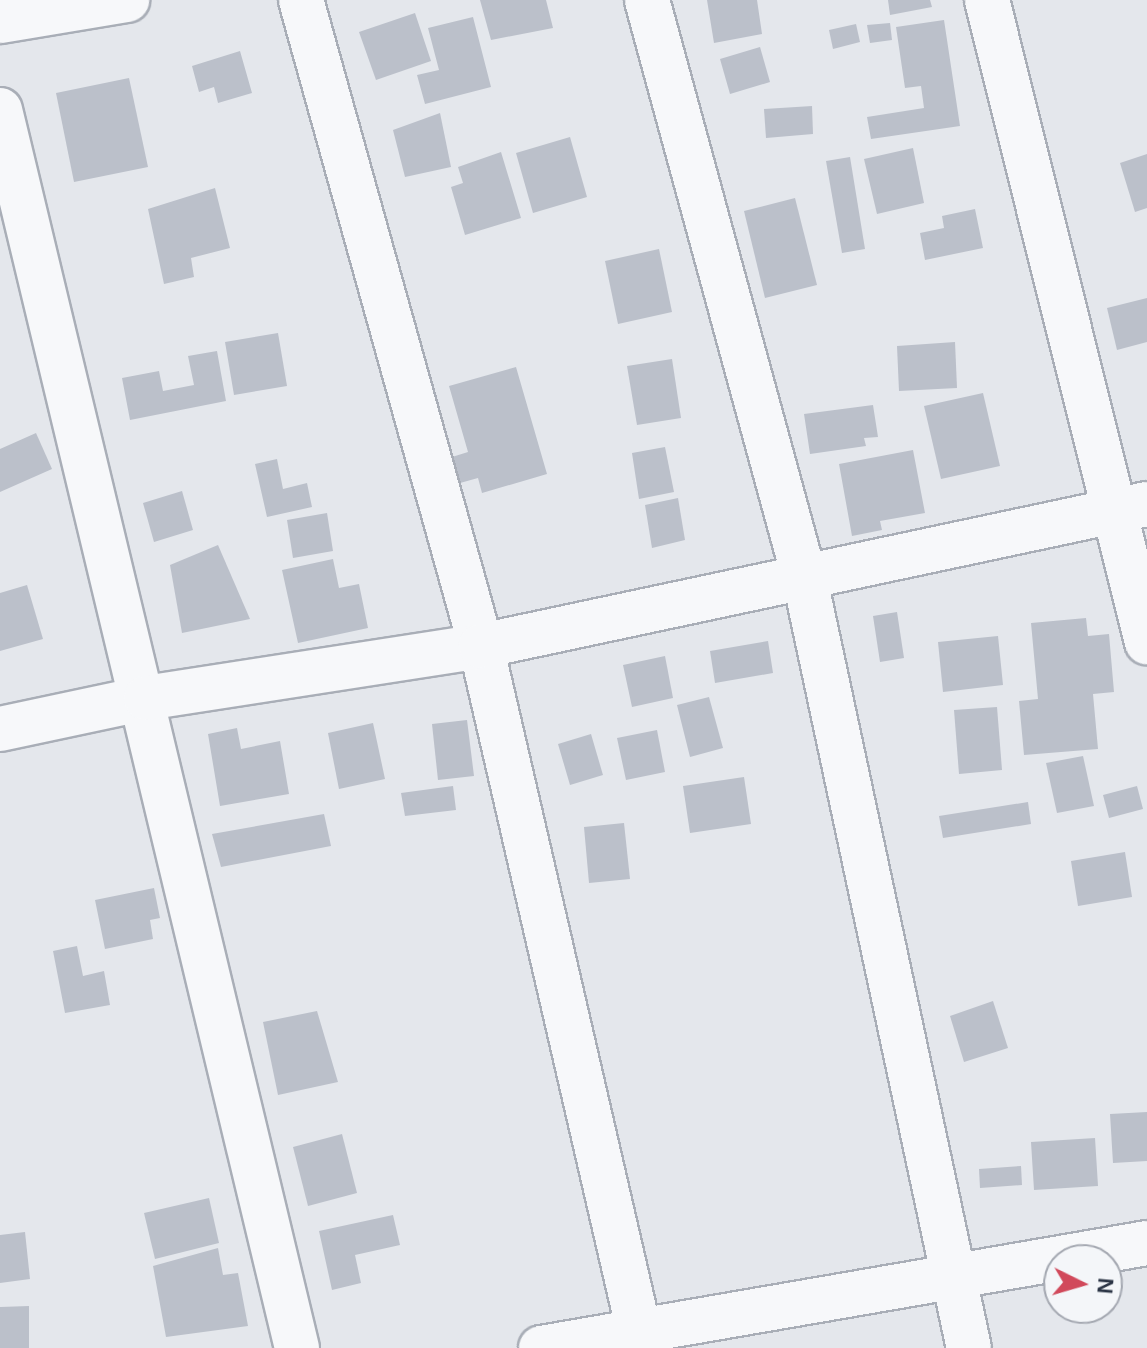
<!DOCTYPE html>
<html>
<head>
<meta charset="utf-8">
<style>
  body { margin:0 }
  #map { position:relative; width:1147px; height:1348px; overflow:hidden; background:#e4e7ec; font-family:Helvetica,sans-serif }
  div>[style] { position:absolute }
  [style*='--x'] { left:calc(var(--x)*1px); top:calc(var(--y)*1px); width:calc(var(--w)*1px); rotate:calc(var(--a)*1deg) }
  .building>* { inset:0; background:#bbc0ca }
  .roads { filter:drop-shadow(2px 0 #a9aeb7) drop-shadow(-2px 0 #a9aeb7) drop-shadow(0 2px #a9aeb7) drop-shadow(0 -2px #a9aeb7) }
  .minor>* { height:44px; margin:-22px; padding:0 22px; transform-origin:22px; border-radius:22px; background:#f7f8fa }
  span { translate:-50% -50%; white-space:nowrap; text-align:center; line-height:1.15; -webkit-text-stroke:6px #f4f6f9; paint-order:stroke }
  .north { position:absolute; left:1043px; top:1244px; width:80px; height:80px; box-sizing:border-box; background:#f4f6f9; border:2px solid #a4a8b1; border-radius:50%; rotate:95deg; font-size:22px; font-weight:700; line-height:32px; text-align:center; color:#2b3445 }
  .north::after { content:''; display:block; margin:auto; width:28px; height:36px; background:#d1495b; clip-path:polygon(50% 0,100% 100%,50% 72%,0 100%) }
</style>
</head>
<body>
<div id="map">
  <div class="building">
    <div style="clip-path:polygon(480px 0,546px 0,553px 28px,491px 40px)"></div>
    <div style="clip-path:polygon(707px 0,757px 0,762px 34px,714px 43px)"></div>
    <div style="clip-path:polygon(888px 0,930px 0,932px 7px,890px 15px)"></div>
    <div style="clip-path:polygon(415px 13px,431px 61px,376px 80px,359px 32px)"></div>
    <div style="clip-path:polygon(473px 17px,491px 87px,425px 104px,417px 75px,439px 70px,428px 28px)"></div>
    <div style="clip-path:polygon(944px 20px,960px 126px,871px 139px,867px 117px,924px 108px,921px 86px,905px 88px,896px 27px)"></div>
    <div style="clip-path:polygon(890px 23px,892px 40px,870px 43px,867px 25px)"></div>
    <div style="clip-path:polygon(856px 24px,860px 42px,833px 49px,829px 30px)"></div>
    <div style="clip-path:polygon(760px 47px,770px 82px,730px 94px,720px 59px)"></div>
    <div style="clip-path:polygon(240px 51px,252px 93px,218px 103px,214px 87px,199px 92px,192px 66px)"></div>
    <div style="clip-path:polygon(129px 78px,148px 167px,74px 182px,56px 93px)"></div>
    <div style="clip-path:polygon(812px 106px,813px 134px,766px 138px,764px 109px)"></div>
    <div style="clip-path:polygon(440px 113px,451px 167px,405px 177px,393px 130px)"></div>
    <div style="clip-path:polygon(570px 137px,587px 197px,533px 213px,516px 153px)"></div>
    <div style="clip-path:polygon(913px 148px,924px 203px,877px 214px,864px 159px)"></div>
    <div style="clip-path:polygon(501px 152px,521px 218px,465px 235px,451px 187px,463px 183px,458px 167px)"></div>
    <div style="clip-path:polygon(1147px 154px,1147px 208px,1135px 212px,1120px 163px)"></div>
    <div style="clip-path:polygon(850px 157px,865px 249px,842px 253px,826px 161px)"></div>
    <div style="clip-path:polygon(215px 188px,230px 248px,191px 258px,194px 277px,164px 284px,148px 209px)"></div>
    <div style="clip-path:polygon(795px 198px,817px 285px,765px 298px,744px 211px)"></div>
    <div style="clip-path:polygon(975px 209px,983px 248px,925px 260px,920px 233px,944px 228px,942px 216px)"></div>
    <div style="clip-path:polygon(659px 249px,672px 312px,618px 324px,605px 261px)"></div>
    <div style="clip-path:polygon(1147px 298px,1147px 342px,1117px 350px,1107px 308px)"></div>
    <div style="clip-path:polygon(278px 333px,287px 386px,234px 395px,225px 342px)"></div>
    <div style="clip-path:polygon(955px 342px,957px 388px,899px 391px,897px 346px)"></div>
    <div style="clip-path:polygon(217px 351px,226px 401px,130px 420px,122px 378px,159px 371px,163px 391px,194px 385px,188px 356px)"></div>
    <div style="clip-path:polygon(672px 359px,681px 418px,637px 425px,627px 366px)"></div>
    <div style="clip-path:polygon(516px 367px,547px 474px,482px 493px,478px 478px,460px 483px,452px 457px,468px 452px,449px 386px)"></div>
    <div style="clip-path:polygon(983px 393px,1000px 466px,941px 479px,924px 406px)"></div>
    <div style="clip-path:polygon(873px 405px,878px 437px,864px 438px,866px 446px,810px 454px,804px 414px)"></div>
    <div style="clip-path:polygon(36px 433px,52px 469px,0 492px,0 449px)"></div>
    <div style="clip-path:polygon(665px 447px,674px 492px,639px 499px,632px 453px)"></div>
    <div style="clip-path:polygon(913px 450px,925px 513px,880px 521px,882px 530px,852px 536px,839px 464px)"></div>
    <div style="clip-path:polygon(277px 459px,283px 489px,307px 483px,312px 507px,267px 517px,255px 464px)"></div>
    <div style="clip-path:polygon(182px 491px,193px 530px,154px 542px,143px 503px)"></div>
    <div style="clip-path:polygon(678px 498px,685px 540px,652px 548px,645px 505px)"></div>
    <div style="clip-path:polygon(327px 513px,333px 551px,293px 558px,287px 520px)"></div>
    <div style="clip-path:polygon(218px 545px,250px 619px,182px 633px,170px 565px)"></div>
    <div style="clip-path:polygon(333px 559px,339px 588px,359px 584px,368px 628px,298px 643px,282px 570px)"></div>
    <div style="clip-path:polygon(27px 585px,43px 639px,0 651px,0 593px)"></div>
    <div style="clip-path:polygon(897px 612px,904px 658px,880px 662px,873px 616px)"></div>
    <div style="clip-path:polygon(1086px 618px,1088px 636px,1109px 634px,1114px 692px,1093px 694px,1098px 749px,1024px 755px,1019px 701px,1038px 699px,1031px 623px)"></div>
    <div style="clip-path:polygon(998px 636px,1003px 685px,943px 692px,938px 642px)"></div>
    <div style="clip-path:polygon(768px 641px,773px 673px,715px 683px,710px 651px)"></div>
    <div style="clip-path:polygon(665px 656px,673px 698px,632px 707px,623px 665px)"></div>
    <div style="clip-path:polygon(709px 697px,723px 748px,690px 757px,677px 705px)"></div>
    <div style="clip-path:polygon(997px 707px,1002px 770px,959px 774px,954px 710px)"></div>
    <div style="clip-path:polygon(467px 720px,474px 776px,438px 780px,432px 724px)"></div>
    <div style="clip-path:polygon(373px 723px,385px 779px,339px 789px,328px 733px)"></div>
    <div style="clip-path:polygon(237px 728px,241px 749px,280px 741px,289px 794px,220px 806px,208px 734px)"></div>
    <div style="clip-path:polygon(657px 730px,665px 772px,626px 780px,617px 738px)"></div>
    <div style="clip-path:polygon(591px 734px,603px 775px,570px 785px,558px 744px)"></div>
    <div style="clip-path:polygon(1083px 756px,1094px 806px,1057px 813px,1046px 763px)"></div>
    <div style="clip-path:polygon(744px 777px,751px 824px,690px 833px,683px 786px)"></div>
    <div style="clip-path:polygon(453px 786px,456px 810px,405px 816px,401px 793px)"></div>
    <div style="clip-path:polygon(1137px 786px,1143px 809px,1109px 818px,1103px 795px)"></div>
    <div style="clip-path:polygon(1028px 802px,1031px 824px,943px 838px,939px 816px)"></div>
    <div style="clip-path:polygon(324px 814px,331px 846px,221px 867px,212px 834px)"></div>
    <div style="clip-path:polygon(624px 823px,630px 879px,589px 883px,584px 827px)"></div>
    <div style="clip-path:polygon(1125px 852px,1132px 897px,1078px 906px,1071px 861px)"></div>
    <div style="clip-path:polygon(154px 888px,160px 918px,150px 920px,153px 939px,105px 949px,95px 900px)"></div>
    <div style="clip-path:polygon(77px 946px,83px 976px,104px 971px,110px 1005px,65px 1013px,53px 951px)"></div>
    <div style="clip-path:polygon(993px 1001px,1008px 1048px,964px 1062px,950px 1016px)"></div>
    <div style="clip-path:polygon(317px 1011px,338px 1082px,278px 1095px,263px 1022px)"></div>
    <div style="clip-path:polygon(1147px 1112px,1147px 1161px,1113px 1163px,1110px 1114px)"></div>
    <div style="clip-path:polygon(342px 1134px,357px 1193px,308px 1206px,293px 1147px)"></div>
    <div style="clip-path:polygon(1095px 1138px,1098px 1186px,1034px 1190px,1031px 1142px)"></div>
    <div style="clip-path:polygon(1021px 1166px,1022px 1185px,980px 1188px,979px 1169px)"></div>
    <div style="clip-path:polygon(209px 1198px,219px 1243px,155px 1259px,144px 1213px)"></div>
    <div style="clip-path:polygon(393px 1215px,400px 1245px,355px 1255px,361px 1283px,332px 1290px,319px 1231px)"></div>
    <div style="clip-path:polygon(25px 1232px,30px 1279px,0 1283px,0 1235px)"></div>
    <div style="clip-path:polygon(218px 1248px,223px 1275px,238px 1273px,248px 1326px,166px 1337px,153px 1266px)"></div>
    <div style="clip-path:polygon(29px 1306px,29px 1348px,0 1348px,0 1307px)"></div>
  </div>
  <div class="roads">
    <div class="minor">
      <div style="--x:301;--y:0;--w:671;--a:74.43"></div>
      <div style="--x:481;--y:646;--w:720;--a:77.01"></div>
      <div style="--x:647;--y:0;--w:601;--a:74.76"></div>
      <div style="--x:805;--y:580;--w:785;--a:77.95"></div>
      <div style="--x:987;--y:0;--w:662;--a:76.01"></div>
      <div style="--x:0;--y:21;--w:129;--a:-9.4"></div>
      <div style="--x:0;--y:110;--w:1273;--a:76.51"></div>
      <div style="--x:0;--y:729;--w:149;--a:-12"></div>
      <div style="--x:146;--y:698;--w:339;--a:-8.8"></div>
      <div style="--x:481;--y:646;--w:681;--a:-12.04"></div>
      <div style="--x:541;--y:1348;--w:615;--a:-9.83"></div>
    </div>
  </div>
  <div class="north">N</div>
</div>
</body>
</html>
